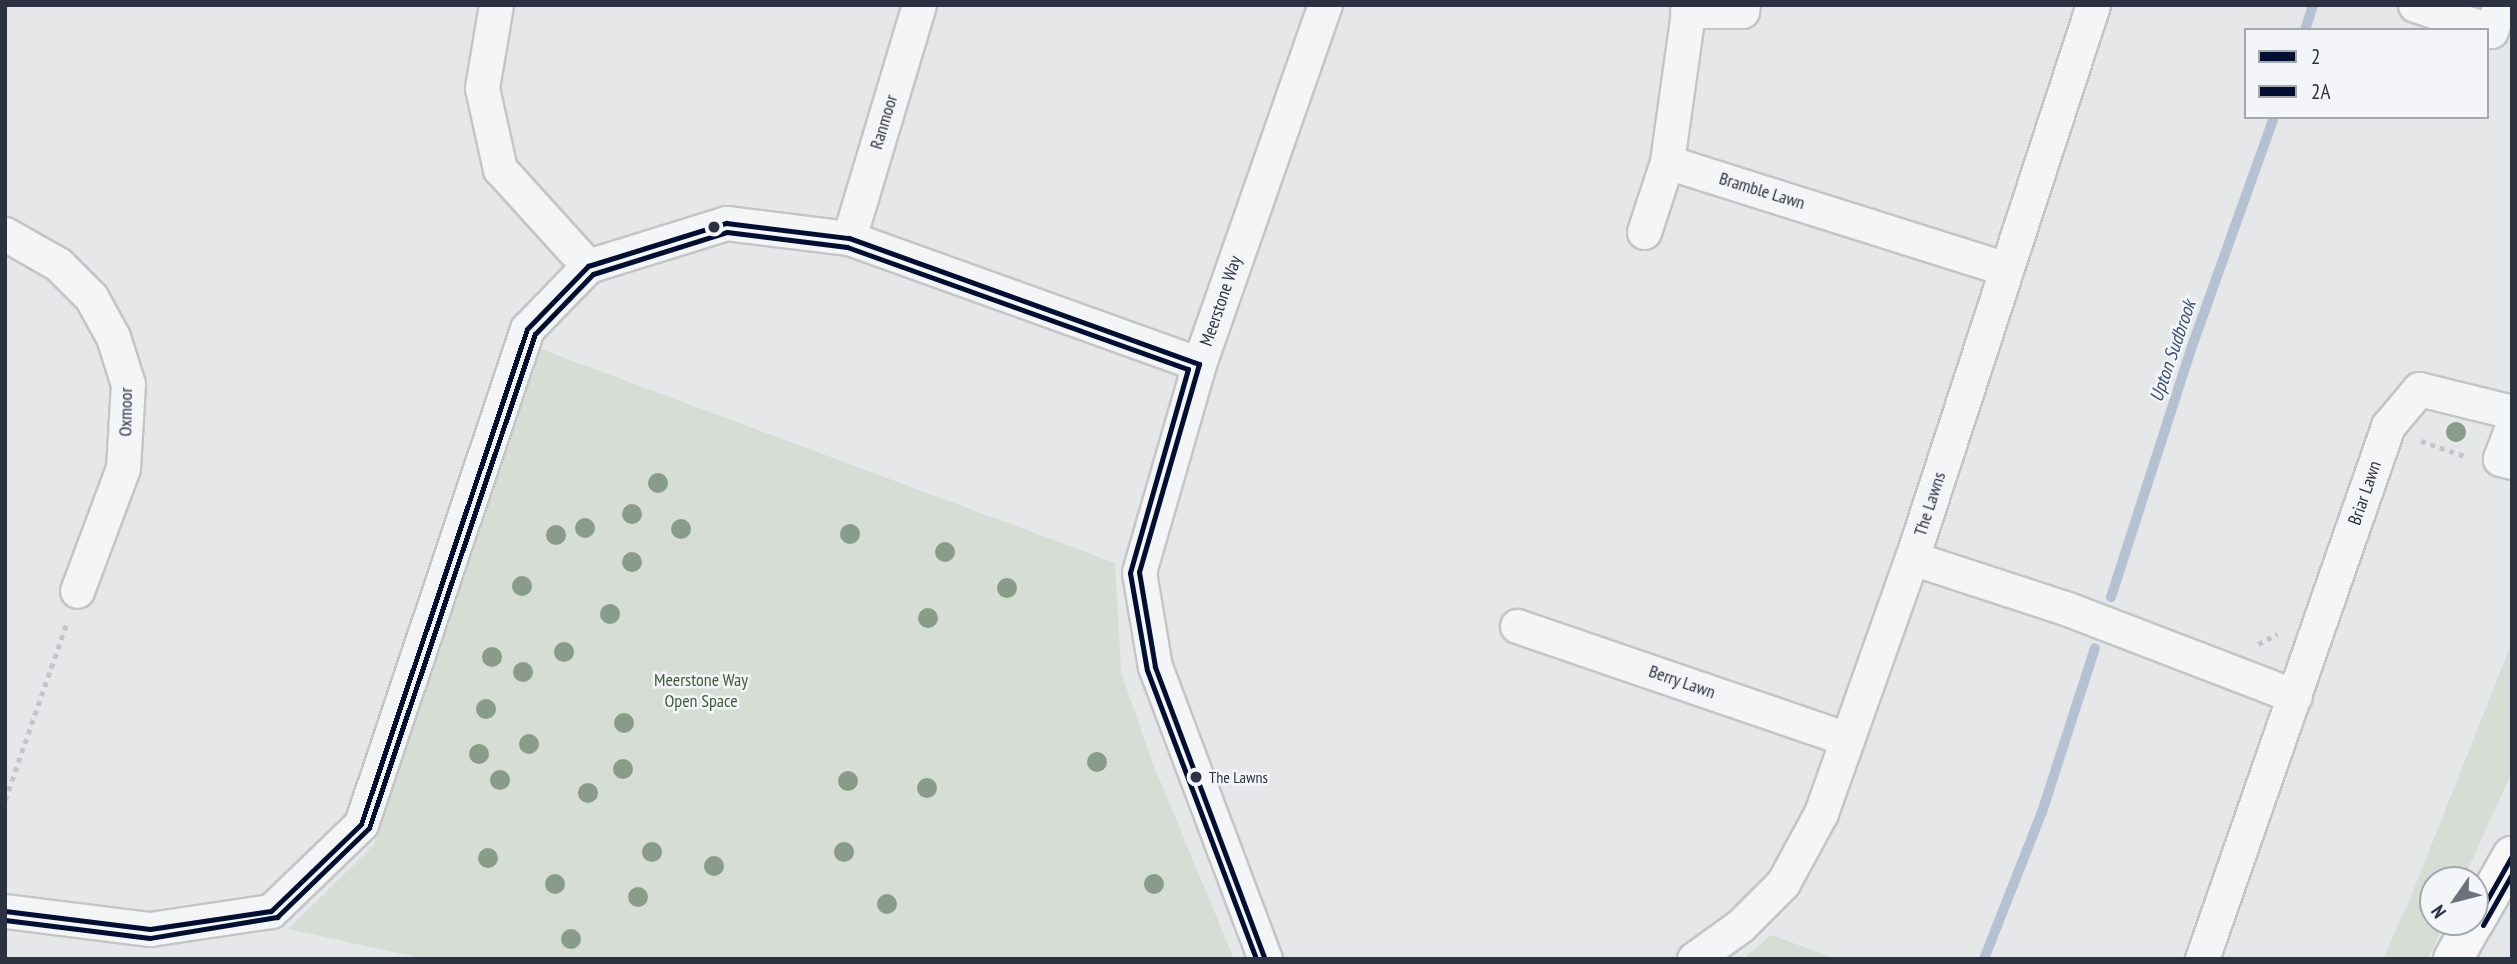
<!DOCTYPE html>
<html>
<head>
<meta charset="utf-8">
<style>
  body { margin:0 }
  #map { position:relative; width:2517px; height:964px; overflow:hidden; background:#e5e7e9; font-family:"PT Sans Narrow",sans-serif }
  div>[style] { position:absolute }
  [style*='--x'] { left:calc(var(--x)*1px); top:calc(var(--y)*1px); width:calc(var(--w)*1px); rotate:calc(var(--a)*1deg) }
  .green>* { inset:0; background:#d5ddd5 }
  .stream>* { height:10px; margin:-5px; padding:0 5px; transform-origin:5px; border-radius:5px; background:#b5c1d2 }
  .path>* { height:4.5px; margin-top:-2.25px; transform-origin:0; background:repeating-linear-gradient(90deg,#c4c5c9 0 5px,transparent 0 10px) }
  .roads { filter:drop-shadow(2px 0 #c3c5c7) drop-shadow(-2px 0 #c3c5c7) drop-shadow(0 2px #c3c5c7) drop-shadow(0 -2px #c3c5c7) }
  .street>* { height:33px; margin:-16.5px; padding:0 16.5px; transform-origin:16.5px; border-radius:16.5px; background:#f4f5f6 }
  .secondary>* { height:38px; margin:-19px; padding:0 19px; transform-origin:19px; border-radius:19px; background:#f7f7f8 }
  .bus-1>* { height:5px; margin:-2.5px; padding:0 2.5px; transform-origin:2.5px; border-radius:2.5px; background:#000e31 }
  .bus-2>* { height:5px; margin:-2.5px; padding:0 2.5px; transform-origin:2.5px; border-radius:2.5px; background:#000e31 }
  .trees>* { width:20px; height:20px; margin:-10px; border-radius:50%; background:#899b89 }
  .dots>* { width:19px; height:19px; translate:-50% -50%; box-sizing:border-box; border:4px solid #f3f5f8; border-radius:50% }
  span { translate:-50% -50%; white-space:nowrap; text-align:center; line-height:1.15; -webkit-text-stroke:5px #f3f5f8; paint-order:stroke }
  .bus-label { font-size:16px; color:#2c3242 }
  .left { translate:0 -50%; text-align:left }
  .street-label { font-size:18px; color:#2c3242 }
  .park-label { font-size:18px; color:#3e5d3a }
  .water-label { font-size:19px; color:#384e74; font-style:italic }
  .frame { position:absolute; inset:0; border:7px solid #2c3242; pointer-events:none }
  .legend { position:absolute; left:2244px; top:28px; width:245px; height:91px; box-sizing:border-box; background:#f3f5f8; border:2px solid #a3a7af; margin:0; padding:9px 12px; list-style:none; font-size:21px; color:#2c3242 }
  .legend li { display:flex; align-items:center; gap:14px; height:35px }
  .legend b { width:35px; border:2px solid #a3a7af }
  .north { position:absolute; left:2419px; top:866px; width:70px; height:70px; box-sizing:border-box; background:#f3f5f8; border:2px solid #a3a7af; border-radius:50%; rotate:235deg; font-size:19px; font-weight:700; line-height:28px; text-align:center; color:#2c3242 }
  .north::after { content:''; display:block; margin:auto; width:24px; height:32px; background:#6d717c; clip-path:polygon(50% 0,100% 100%,50% 72%,0 100%) }
</style>
</head>
<body>
<div id="map">
  <div class="green">
    <div style="clip-path:polygon(530px 345px,1115px 563px,1121px 672px,1151px 759px,1234px 959px,426px 959px,288px 929px,374px 845px)"></div>
    <div style="clip-path:polygon(2512px 642px,2512px 772px,2463px 880px,2433px 880px,2433px 922px,2445px 922px,2428px 959px,2383px 959px,2412px 894px)"></div>
    <div style="clip-path:polygon(1771px 935px,1836px 959px,1743px 959px)"></div>
  </div>
  <div class="stream">
    <div style="--x:2305;--y:30;--w:26;--a:-72"></div>
    <div style="--x:2111;--y:597;--w:261;--a:-72.1"></div>
    <div style="--x:2191;--y:349;--w:246;--a:-70.3"></div>
    <div style="--x:1984;--y:959;--w:158;--a:-68.5"></div>
    <div style="--x:2042;--y:812;--w:172;--a:-72.1"></div>
  </div>
  <div class="path">
    <div style="--x:2421;--y:441;--w:46;--a:18.8"></div>
    <div style="--x:2258;--y:644;--w:22;--a:-27"></div>
    <div style="--x:5;--y:800;--w:188;--a:-70.8"></div>
  </div>
  <div class="roads">
    <div class="street">
      <div style="--x:496;--y:5;--w:84;--a:99.6"></div>
      <div style="--x:482;--y:88;--w:83;--a:77.5"></div>
      <div style="--x:500;--y:169;--w:131;--a:47.8"></div>
      <div style="--x:1689;--y:5;--w:159;--a:98"></div>
      <div style="--x:1667;--y:162;--w:355;--a:17.5"></div>
      <div style="--x:2415;--y:5;--w:80;--a:18.9"></div>
      <div style="--x:2491;--y:31;--w:28;--a:-71"></div>
      <div style="--x:1687;--y:11;--w:55;--a:0"></div>
      <div style="--x:1742;--y:11;--w:6;--a:-81"></div>
      <div style="--x:1644;--y:232;--w:74;--a:-71.8"></div>
      <div style="--x:5;--y:234;--w:61;--a:29.5"></div>
      <div style="--x:58;--y:264;--w:47;--a:45"></div>
      <div style="--x:91;--y:297;--w:46;--a:61.2"></div>
      <div style="--x:113;--y:337;--w:49;--a:72.3"></div>
      <div style="--x:128;--y:384;--w:84;--a:93.4"></div>
      <div style="--x:123;--y:468;--w:131;--a:110.5"></div>
      <div style="--x:849;--y:238;--w:243;--a:-73.3"></div>
      <div style="--x:2512;--y:427;--w:34;--a:111"></div>
      <div style="--x:2500;--y:459;--w:12;--a:14"></div>
      <div style="--x:1912;--y:558;--w:164;--a:18.1"></div>
      <div style="--x:2068;--y:609;--w:243;--a:21"></div>
      <div style="--x:1517;--y:626;--w:349;--a:18.9"></div>
      <div style="--x:5;--y:911;--w:146;--a:7.1"></div>
      <div style="--x:150;--y:929;--w:122;--a:-8.5"></div>
      <div style="--x:271;--y:911;--w:125;--a:-44"></div>
      <div style="--x:361;--y:824;--w:522;--a:-71.46"></div>
      <div style="--x:527;--y:329;--w:88;--a:-45.9"></div>
      <div style="--x:588;--y:266;--w:145;--a:-17.3"></div>
      <div style="--x:726;--y:223;--w:124;--a:7"></div>
      <div style="--x:849;--y:238;--w:372;--a:19.8"></div>
      <div style="--x:1265;--y:959;--w:312;--a:-110.6"></div>
      <div style="--x:1155;--y:667;--w:96;--a:-99.6"></div>
      <div style="--x:1139;--y:572;--w:216;--a:-73.9"></div>
      <div style="--x:1199;--y:364;--w:380;--a:-70.7"></div>
      <div style="--x:1694;--y:959;--w:57;--a:-35.7"></div>
      <div style="--x:1740;--y:926;--w:61;--a:-45"></div>
      <div style="--x:1783;--y:883;--w:80;--a:-61.5"></div>
      <div style="--x:1821;--y:813;--w:271;--a:-70.4"></div>
      <div style="--x:1912;--y:558;--w:582;--a:-71.88"></div>
      <div style="--x:2202;--y:959;--w:565;--a:-70.76"></div>
      <div style="--x:2388;--y:426;--w:48;--a:-50"></div>
      <div style="--x:2419;--y:389;--w:96;--a:13.9"></div>
    </div>
    <div class="secondary">
      <div style="--x:2475;--y:921;--w:75;--a:-60.4"></div>
      <div style="--x:2453;--y:959;--w:43;--a:-60.4"></div>
    </div>
  </div>
  <div class="bus-1">
    <div style="--x:5;--y:911;--w:146;--a:7.1"></div>
    <div style="--x:150;--y:929;--w:122;--a:-8.5"></div>
    <div style="--x:271;--y:911;--w:125;--a:-44"></div>
    <div style="--x:361;--y:824;--w:522;--a:-71.46"></div>
    <div style="--x:527;--y:329;--w:88;--a:-45.9"></div>
    <div style="--x:588;--y:266;--w:145;--a:-17.3"></div>
    <div style="--x:726;--y:223;--w:124;--a:7"></div>
    <div style="--x:849;--y:238;--w:372;--a:19.8"></div>
    <div style="--x:1199;--y:364;--w:216;--a:106.1"></div>
    <div style="--x:1139;--y:572;--w:96;--a:80.4"></div>
    <div style="--x:1155;--y:667;--w:312;--a:69.4"></div>
    <div style="--x:2475;--y:921;--w:75;--a:-60.4"></div>
  </div>
  <div class="bus-2">
    <div style="--x:5;--y:920;--w:146;--a:7.1"></div>
    <div style="--x:150;--y:938;--w:129;--a:-9.4"></div>
    <div style="--x:277;--y:917;--w:128;--a:-44.1"></div>
    <div style="--x:369;--y:828;--w:521;--a:-71.43"></div>
    <div style="--x:535;--y:334;--w:83;--a:-46"></div>
    <div style="--x:593;--y:274;--w:140;--a:-17.4"></div>
    <div style="--x:727;--y:232;--w:121;--a:7.1"></div>
    <div style="--x:847;--y:247;--w:362;--a:19.7"></div>
    <div style="--x:1188;--y:369;--w:212;--a:105.9"></div>
    <div style="--x:1130;--y:573;--w:98;--a:80.1"></div>
    <div style="--x:1147;--y:670;--w:309;--a:69.3"></div>
    <div style="--x:2483;--y:925;--w:59;--a:-60.4"></div>
  </div>
  <div class="trees">
    <div style="left:2456px;top:432px"></div>
    <div style="left:658px;top:483px"></div>
    <div style="left:632px;top:514px"></div>
    <div style="left:585px;top:528px"></div>
    <div style="left:681px;top:529px"></div>
    <div style="left:850px;top:534px"></div>
    <div style="left:556px;top:535px"></div>
    <div style="left:945px;top:552px"></div>
    <div style="left:632px;top:562px"></div>
    <div style="left:522px;top:586px"></div>
    <div style="left:1007px;top:588px"></div>
    <div style="left:610px;top:614px"></div>
    <div style="left:928px;top:618px"></div>
    <div style="left:564px;top:652px"></div>
    <div style="left:492px;top:657px"></div>
    <div style="left:523px;top:672px"></div>
    <div style="left:486px;top:709px"></div>
    <div style="left:624px;top:723px"></div>
    <div style="left:529px;top:744px"></div>
    <div style="left:479px;top:754px"></div>
    <div style="left:1097px;top:762px"></div>
    <div style="left:623px;top:769px"></div>
    <div style="left:500px;top:780px"></div>
    <div style="left:848px;top:781px"></div>
    <div style="left:927px;top:788px"></div>
    <div style="left:588px;top:793px"></div>
    <div style="left:652px;top:852px"></div>
    <div style="left:844px;top:852px"></div>
    <div style="left:488px;top:858px"></div>
    <div style="left:714px;top:866px"></div>
    <div style="left:555px;top:884px"></div>
    <div style="left:1154px;top:884px"></div>
    <div style="left:638px;top:897px"></div>
    <div style="left:887px;top:904px"></div>
    <div style="left:571px;top:939px"></div>
  </div>
  <div class="dots">
    <div style="left:714px;top:227px;background:#2c3242"></div>
    <div style="left:1196px;top:777px;background:#2c3242"></div>
  </div>
  <div class="bus-label">
    <span class="left" style="left:1209px;top:777px">The Lawns</span>
  </div>
  <div class="street-label">
    <span style="left:884px;top:122px;rotate:-73deg">Ranmoor</span>
    <span style="left:1762px;top:191px;rotate:17deg">Bramble Lawn</span>
    <span style="left:1221px;top:301px;rotate:-71deg">Meerstone Way</span>
    <span style="left:126px;top:412px;rotate:-89deg">Oxmoor</span>
    <span style="left:2365px;top:493px;rotate:-71deg">Briar Lawn</span>
    <span style="left:1930px;top:504px;rotate:-72deg">The Lawns</span>
    <span style="left:1682px;top:682px;rotate:19deg">Berry Lawn</span>
  </div>
  <div class="park-label">
    <span style="left:701px;top:691px">Meerstone Way<br>Open Space</span>
  </div>
  <div class="water-label">
    <span style="left:2173px;top:351px;rotate:-71deg">Upton Sudbrook</span>
  </div>
  <div class="frame"></div>
  <ul class="legend">
  <li><b style="height:9px;background:#000e31"></b>2</li>
  <li><b style="height:9px;background:#000e31"></b>2A</li>
  </ul>
  <div class="north">N</div>
</div>
</body>
</html>
